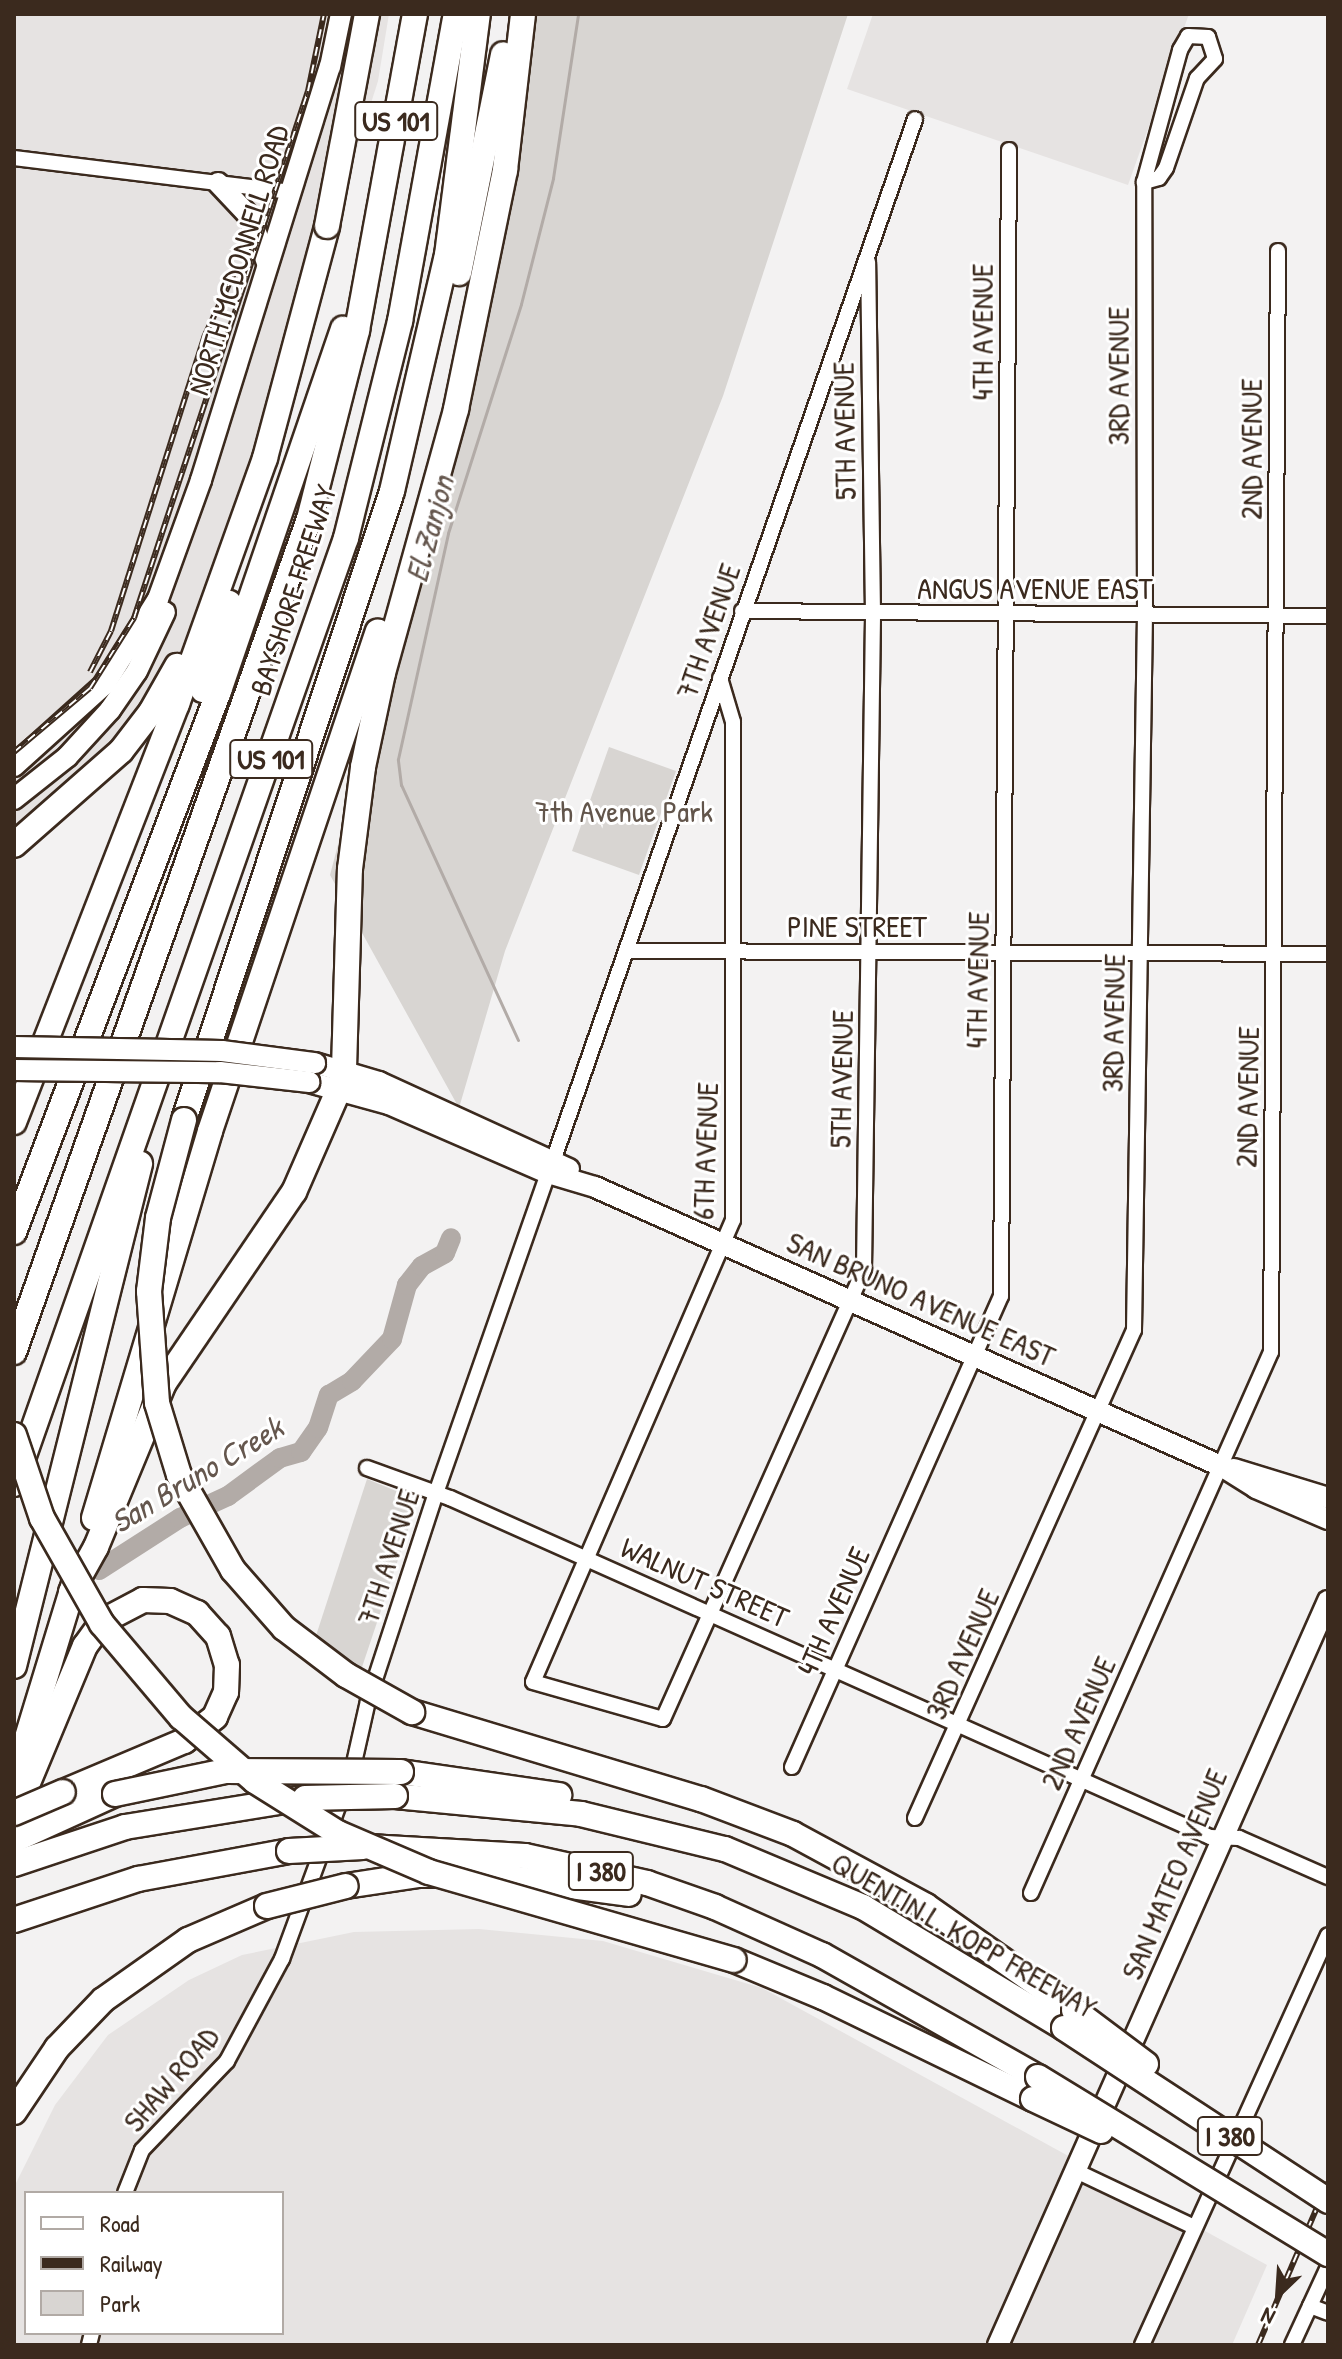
<!DOCTYPE html>
<html>
<head>
<meta charset="utf-8">
<style>
  body { margin:0 }
  #map { position:relative; width:1342px; height:2359px; overflow:hidden; background:#f3f2f2; font-family:"Patrick Hand",sans-serif }
  div>[style] { position:absolute }
  [style*='--x'] { left:calc(var(--x)*1px); top:calc(var(--y)*1px); width:calc(var(--w)*1px); rotate:calc(var(--a)*1deg) }
  .built>* { inset:0; background:#e6e3e2 }
  .green>* { inset:0; background:#d8d5d2 }
  .stream>* { height:3px; margin:-1.5px; padding:0 1.5px; transform-origin:1.5px; border-radius:1.5px; background:#b2aba7 }
  .river>* { height:20px; margin:-10px; padding:0 10px; transform-origin:10px; border-radius:10px; background:#b2aba7 }
  .roads { filter:drop-shadow(2px 0 #3b2a1e) drop-shadow(-2px 0 #3b2a1e) drop-shadow(0 2px #3b2a1e) drop-shadow(0 -2px #3b2a1e) }
  .street>* { height:14px; margin:-7px; padding:0 7px; transform-origin:7px; border-radius:7px; background:#fff }
  .secondary>* { height:20px; margin:-10px; padding:0 10px; transform-origin:10px; border-radius:10px; background:#fff }
  .highway>* { height:24px; margin:-12px; padding:0 12px; transform-origin:12px; border-radius:12px; background:#fff }
  .rail>* { height:6px; margin-top:-3px; transform-origin:0; background:repeating-linear-gradient(90deg,#fff 0 9px,#3b2a1e 0 18px); box-sizing:border-box; border-block:2px solid #3b2a1e }
  .bridges { filter:drop-shadow(2px 0 #3b2a1e) drop-shadow(-2px 0 #3b2a1e) drop-shadow(0 2px #3b2a1e) drop-shadow(0 -2px #3b2a1e) }
  .secondary-bridge>* { height:20px; margin:-10px; padding:0 10px; transform-origin:10px; border-radius:10px; background:#fff }
  .highway-bridge>* { height:24px; margin:-12px; padding:0 12px; transform-origin:12px; border-radius:12px; background:#fff }
  span { translate:-50% -50%; white-space:nowrap; text-align:center; line-height:1.15; -webkit-text-stroke:6px #fff; paint-order:stroke }
  .shield-label span { padding:2px 6px; background:#fff; border:2px solid; border-radius:6px; -webkit-text-stroke-width:0 }
  .shield-label { font-size:28px; color:#3b2a1e; font-weight:700 }
  .street-label { font-size:30px; color:#3b2a1e }
  .park-label { font-size:30px; color:#62554b }
  .water-label { font-size:32px; color:#65574e; font-style:italic }
  .frame { position:absolute; inset:0; border:16px solid #3b2a1e; pointer-events:none }
  .legend { position:absolute; left:24px; top:2191px; width:260px; height:144px; box-sizing:border-box; background:#fff; border:2px solid #b1aaa5; margin:0; padding:10px 14px; list-style:none; font-size:24px; color:#3b2a1e }
  .legend li { display:flex; align-items:center; gap:16px; height:40px }
  .legend b { width:40px; border:2px solid #b1aaa5 }
  .north { position:absolute; left:1238px; top:2255px; width:80px; height:80px; -webkit-text-stroke:6px #fff; paint-order:stroke; rotate:205deg; font-size:22px; font-weight:700; line-height:32px; text-align:center; color:#3b2a1e }
  .north::after { content:''; display:block; margin:auto; width:28px; height:36px; background:#3b2a1e; clip-path:polygon(50% 0,100% 100%,50% 72%,0 100%) }
</style>
</head>
<body>
<div id="map">
  <div class="built">
    <div style="clip-path:polygon(14px 14px,389px 14px,378px 81px,195px 661px,14px 845px)"></div>
    <div style="clip-path:polygon(873px 14px,1189px 14px,1128px 185px,847px 89px)"></div>
    <div style="clip-path:polygon(evenodd,479px 1929px,603px 1941px,762px 1988px,1267px 2265px,1232px 2345px,14px 2345px,14px 2187px,55px 2105px,108px 2035px,189px 1980px,242px 1955px,354px 1932px,479px 1929px,26px 2193px,282px 2193px,282px 2333px,26px 2333px,26px 2193px)"></div>
  </div>
  <div class="green">
    <div style="clip-path:polygon(529px 14px,848px 14px,723px 396px,505px 951px,459px 1108px,330px 875px,454px 405px)"></div>
    <div style="clip-path:polygon(609px 747px,676px 771px,639px 875px,572px 851px)"></div>
    <div style="clip-path:polygon(367px 1479px,418px 1500px,355px 1688px,311px 1651px)"></div>
  </div>
  <div class="stream">
    <div style="--x:518;--y:1040;--w:281;--a:-114.6"></div>
    <div style="--x:401;--y:785;--w:26;--a:-97"></div>
    <div style="--x:398;--y:759;--w:231;--a:-77.5"></div>
    <div style="--x:448;--y:533;--w:240;--a:-72.3"></div>
    <div style="--x:521;--y:304;--w:130;--a:-75.7"></div>
    <div style="--x:553;--y:178;--w:166;--a:-81.3"></div>
  </div>
  <div class="river">
    <div style="--x:99;--y:1570;--w:96;--a:-32.7"></div>
    <div style="--x:180;--y:1518;--w:53;--a:-24.6"></div>
    <div style="--x:228;--y:1496;--w:64;--a:-36.2"></div>
    <div style="--x:280;--y:1458;--w:22;--a:-16"></div>
    <div style="--x:301;--y:1452;--w:29;--a:-55"></div>
    <div style="--x:318;--y:1428;--w:35;--a:-72"></div>
    <div style="--x:329;--y:1395;--w:27;--a:-31"></div>
    <div style="--x:352;--y:1381;--w:58;--a:-46.4"></div>
    <div style="--x:392;--y:1339;--w:56;--a:-74.5"></div>
    <div style="--x:407;--y:1285;--w:24;--a:-52"></div>
    <div style="--x:422;--y:1266;--w:26;--a:-29"></div>
    <div style="--x:445;--y:1253;--w:16;--a:-68"></div>
  </div>
  <div class="roads">
    <div class="street">
      <div style="--x:14;--y:158;--w:277;--a:7"></div>
      <div style="--x:742;--y:611;--w:586;--a:0.49"></div>
      <div style="--x:720;--y:678;--w:46;--a:73.5"></div>
      <div style="--x:733;--y:722;--w:498;--a:90"></div>
      <div style="--x:733;--y:1220;--w:503;--a:113.41"></div>
      <div style="--x:533;--y:1682;--w:135;--a:15.9"></div>
      <div style="--x:663;--y:1719;--w:493;--a:-65.9"></div>
      <div style="--x:864;--y:1269;--w:656;--a:-89.21"></div>
      <div style="--x:873;--y:613;--w:351;--a:-90.8"></div>
      <div style="--x:626;--y:951;--w:702;--a:0.24"></div>
      <div style="--x:553;--y:1161;--w:1103;--a:-70.84"></div>
      <div style="--x:367;--y:1468;--w:88;--a:19.9"></div>
      <div style="--x:450;--y:1498;--w:832;--a:24.04"></div>
      <div style="--x:1210;--y:1837;--w:29;--a:2"></div>
      <div style="--x:1239;--y:1838;--w:97;--a:23.7"></div>
      <div style="--x:792;--y:1767;--w:515;--a:-66.07"></div>
      <div style="--x:1001;--y:1296;--w:1146;--a:-89.6"></div>
      <div style="--x:915;--y:1818;--w:535;--a:-65.83"></div>
      <div style="--x:1134;--y:1330;--w:716;--a:-89.12"></div>
      <div style="--x:1145;--y:614;--w:432;--a:-90.1"></div>
      <div style="--x:1144;--y:182;--w:137;--a:-74.7"></div>
      <div style="--x:1180;--y:50;--w:16;--a:-60"></div>
      <div style="--x:1188;--y:36;--w:20;--a:3"></div>
      <div style="--x:1208;--y:37;--w:23;--a:72"></div>
      <div style="--x:1215;--y:59;--w:26;--a:133"></div>
      <div style="--x:1197;--y:78;--w:95;--a:109"></div>
      <div style="--x:1166;--y:168;--w:12;--a:125"></div>
      <div style="--x:1159;--y:178;--w:16;--a:165"></div>
      <div style="--x:1031;--y:1893;--w:592;--a:-66.08"></div>
      <div style="--x:1271;--y:1352;--w:1101;--a:-89.64"></div>
      <div style="--x:1076;--y:2171;--w:131;--a:25.4"></div>
      <div style="--x:125;--y:2193;--w:46;--a:-68.4"></div>
      <div style="--x:142;--y:2150;--w:123;--a:-46.3"></div>
      <div style="--x:227;--y:2061;--w:116;--a:-61.7"></div>
      <div style="--x:282;--y:1959;--w:209;--a:-69.8"></div>
      <div style="--x:354;--y:1763;--w:64;--a:-77.3"></div>
      <div style="--x:368;--y:1701;--w:216;--a:-71.9"></div>
      <div style="--x:435;--y:1496;--w:342;--a:-70.7"></div>
      <div style="--x:1310;--y:2306;--w:19;--a:21"></div>
      <div style="--x:89;--y:2345;--w:12;--a:-76"></div>
      <div style="--x:1142;--y:2345;--w:450;--a:-65.6"></div>
      <div style="--x:1292;--y:2345;--w:86;--a:-65.2"></div>
    </div>
    <div class="secondary">
      <div style="--x:218;--y:183;--w:48;--a:46.7"></div>
      <div style="--x:251;--y:218;--w:48;--a:70.4"></div>
      <div style="--x:14;--y:766;--w:122;--a:-42"></div>
      <div style="--x:105;--y:684;--w:100;--a:-58.1"></div>
      <div style="--x:158;--y:599;--w:127;--a:-70.1"></div>
      <div style="--x:201;--y:480;--w:433;--a:-72.7"></div>
      <div style="--x:330;--y:67;--w:54;--a:-78.3"></div>
      <div style="--x:14;--y:799;--w:68;--a:-38.4"></div>
      <div style="--x:67;--y:757;--w:64;--a:-47.5"></div>
      <div style="--x:110;--y:710;--w:47;--a:-55.3"></div>
      <div style="--x:137;--y:671;--w:65;--a:-64.6"></div>
      <div style="--x:315;--y:1063;--w:67;--a:16.5"></div>
      <div style="--x:379;--y:1082;--w:209;--a:24.6"></div>
      <div style="--x:309;--y:1082;--w:83;--a:15.4"></div>
      <div style="--x:389;--y:1104;--w:173;--a:23.5"></div>
      <div style="--x:548;--y:1173;--w:49;--a:16.6"></div>
      <div style="--x:595;--y:1187;--w:688;--a:24.03"></div>
      <div style="--x:1223;--y:1467;--w:39;--a:32"></div>
      <div style="--x:1256;--y:1488;--w:78;--a:23.3"></div>
      <div style="--x:1234;--y:1469;--w:98;--a:17.1"></div>
      <div style="--x:998;--y:2345;--w:814;--a:-66.08"></div>
    </div>
    <div class="highway">
      <div style="--x:459;--y:273;--w:223;--a:-78.6"></div>
      <div style="--x:203;--y:690;--w:91;--a:-73.4"></div>
      <div style="--x:14;--y:845;--w:142;--a:-41.3"></div>
      <div style="--x:121;--y:751;--w:49;--a:-52.4"></div>
      <div style="--x:151;--y:712;--w:53;--a:-60.5"></div>
      <div style="--x:184;--y:1120;--w:662;--a:-71.7"></div>
      <div style="--x:392;--y:491;--w:242;--a:-76.9"></div>
      <div style="--x:447;--y:255;--w:243;--a:-82.7"></div>
      <div style="--x:14;--y:1122;--w:449;--a:-68.7"></div>
      <div style="--x:177;--y:704;--w:261;--a:-70.3"></div>
      <div style="--x:265;--y:458;--w:240;--a:-75"></div>
      <div style="--x:14;--y:1232;--w:579;--a:-69.25"></div>
      <div style="--x:219;--y:691;--w:383;--a:-71.1"></div>
      <div style="--x:14;--y:1352;--w:884;--a:-70.5"></div>
      <div style="--x:309;--y:519;--w:195;--a:-75.7"></div>
      <div style="--x:357;--y:330;--w:321;--a:-79.6"></div>
      <div style="--x:14;--y:1484;--w:1003;--a:-70.66"></div>
      <div style="--x:346;--y:538;--w:224;--a:-76"></div>
      <div style="--x:400;--y:321;--w:312;--a:-79.7"></div>
      <div style="--x:94;--y:1518;--w:404;--a:-73.3"></div>
      <div style="--x:210;--y:1131;--w:527;--a:-71.43"></div>
      <div style="--x:71;--y:1592;--w:51;--a:-60.9"></div>
      <div style="--x:96;--y:1547;--w:178;--a:-67.5"></div>
      <div style="--x:164;--y:1383;--w:231;--a:-55.8"></div>
      <div style="--x:294;--y:1192;--w:112;--a:-66.4"></div>
      <div style="--x:339;--y:1089;--w:21;--a:-76"></div>
      <div style="--x:344;--y:1069;--w:200;--a:-88.3"></div>
      <div style="--x:350;--y:869;--w:103;--a:-82.7"></div>
      <div style="--x:363;--y:767;--w:96;--a:-78"></div>
      <div style="--x:383;--y:673;--w:274;--a:-74.5"></div>
      <div style="--x:456;--y:409;--w:244;--a:-78.4"></div>
      <div style="--x:505;--y:170;--w:157;--a:-83.4"></div>
      <div style="--x:14;--y:1666;--w:518;--a:-75.91"></div>
      <div style="--x:412;--y:1712;--w:302;--a:16.8"></div>
      <div style="--x:701;--y:1799;--w:98;--a:20.8"></div>
      <div style="--x:793;--y:1834;--w:151;--a:28.4"></div>
      <div style="--x:926;--y:1906;--w:181;--a:35.1"></div>
      <div style="--x:401;--y:1772;--w:160;--a:8.3"></div>
      <div style="--x:14;--y:1780;--w:209;--a:-73"></div>
      <div style="--x:25;--y:1790;--w:156;--a:-67.4"></div>
      <div style="--x:85;--y:1646;--w:31;--a:-54"></div>
      <div style="--x:103;--y:1621;--w:45;--a:-27.7"></div>
      <div style="--x:143;--y:1600;--w:27;--a:2"></div>
      <div style="--x:170;--y:1601;--w:30;--a:24"></div>
      <div style="--x:197;--y:1613;--w:31;--a:48"></div>
      <div style="--x:218;--y:1636;--w:30;--a:73"></div>
      <div style="--x:227;--y:1665;--w:27;--a:92"></div>
      <div style="--x:226;--y:1692;--w:27;--a:114"></div>
      <div style="--x:215;--y:1717;--w:39;--a:142"></div>
      <div style="--x:184;--y:1741;--w:131;--a:157.1"></div>
      <div style="--x:395;--y:1796;--w:187;--a:5.5"></div>
      <div style="--x:581;--y:1814;--w:148;--a:13.7"></div>
      <div style="--x:725;--y:1849;--w:150;--a:22.8"></div>
      <div style="--x:863;--y:1907;--w:235;--a:31"></div>
      <div style="--x:14;--y:1840;--w:111;--a:-24.5"></div>
      <div style="--x:369;--y:1847;--w:156;--a:3.3"></div>
      <div style="--x:525;--y:1856;--w:125;--a:12.5"></div>
      <div style="--x:647;--y:1883;--w:72;--a:19.4"></div>
      <div style="--x:715;--y:1907;--w:117;--a:24.2"></div>
      <div style="--x:822;--y:1955;--w:248;--a:29.5"></div>
      <div style="--x:14;--y:1864;--w:117;--a:-18.4"></div>
      <div style="--x:125;--y:1827;--w:175;--a:-9.2"></div>
      <div style="--x:346;--y:1886;--w:74;--a:-8.6"></div>
      <div style="--x:419;--y:1875;--w:62;--a:-0.9"></div>
      <div style="--x:481;--y:1874;--w:149;--a:7.7"></div>
      <div style="--x:14;--y:1920;--w:131;--a:-18.3"></div>
      <div style="--x:138;--y:1879;--w:154;--a:-10.5"></div>
      <div style="--x:734;--y:1960;--w:96;--a:22.6"></div>
      <div style="--x:823;--y:1997;--w:233;--a:25.9"></div>
      <div style="--x:14;--y:2112;--w:77;--a:-56.1"></div>
      <div style="--x:57;--y:2048;--w:66;--a:-46.2"></div>
      <div style="--x:103;--y:2000;--w:104;--a:-35.2"></div>
      <div style="--x:188;--y:1940;--w:86;--a:-23.3"></div>
    </div>
  </div>
  <div class="rail">
    <div style="--x:90;--y:672;--w:46;--a:-62.9"></div>
    <div style="--x:111;--y:631;--w:311;--a:-72.4"></div>
    <div style="--x:205;--y:335;--w:75;--a:-64.8"></div>
    <div style="--x:14;--y:752;--w:99;--a:-40.1"></div>
    <div style="--x:90;--y:688;--w:83;--a:-57.8"></div>
    <div style="--x:134;--y:618;--w:555;--a:-71.73"></div>
    <div style="--x:308;--y:91;--w:79;--a:-78.3"></div>
    <div style="--x:1258;--y:2345;--w:177;--a:-66.8"></div>
  </div>
  <div class="bridges">
    <div class="secondary-bridge">
      <div style="--x:14;--y:1047;--w:208;--a:1.1"></div>
      <div style="--x:222;--y:1051;--w:94;--a:7.4"></div>
      <div style="--x:14;--y:1070;--w:206;--a:0.6"></div>
      <div style="--x:220;--y:1072;--w:90;--a:6.4"></div>
    </div>
    <div class="highway-bridge">
      <div style="--x:327;--y:226;--w:216;--a:-79.3"></div>
      <div style="--x:184;--y:1120;--w:101;--a:104.9"></div>
      <div style="--x:158;--y:1218;--w:74;--a:97"></div>
      <div style="--x:149;--y:1291;--w:112;--a:85.9"></div>
      <div style="--x:157;--y:1403;--w:75;--a:73"></div>
      <div style="--x:179;--y:1475;--w:109;--a:60.4"></div>
      <div style="--x:233;--y:1570;--w:77;--a:48.7"></div>
      <div style="--x:284;--y:1628;--w:78;--a:37.2"></div>
      <div style="--x:346;--y:1675;--w:76;--a:29.3"></div>
      <div style="--x:14;--y:1435;--w:88;--a:71.4"></div>
      <div style="--x:42;--y:1518;--w:122;--a:60.5"></div>
      <div style="--x:102;--y:1624;--w:122;--a:49.7"></div>
      <div style="--x:181;--y:1717;--w:98;--a:40.9"></div>
      <div style="--x:255;--y:1781;--w:98;--a:32.1"></div>
      <div style="--x:338;--y:1833;--w:99;--a:23.2"></div>
      <div style="--x:429;--y:1872;--w:317;--a:16.1"></div>
      <div style="--x:115;--y:1794;--w:113;--a:-11.7"></div>
      <div style="--x:226;--y:1771;--w:175;--a:0.3"></div>
      <div style="--x:305;--y:1798;--w:90;--a:-1.3"></div>
      <div style="--x:14;--y:1813;--w:53;--a:-23.2"></div>
      <div style="--x:289;--y:1851;--w:74;--a:-3.1"></div>
      <div style="--x:267;--y:1906;--w:81;--a:-14.2"></div>
      <div style="--x:1074;--y:2010;--w:90;--a:36.9"></div>
      <div style="--x:1064;--y:2028;--w:316;--a:33.2"></div>
      <div style="--x:1038;--y:2077;--w:340;--a:31.4"></div>
      <div style="--x:1033;--y:2099;--w:75;--a:25.2"></div>
    </div>
  </div>
  <div class="shield-label">
    <span style="left:396px;top:121px">US 101</span>
    <span style="left:271px;top:759px">US 101</span>
    <span style="left:601px;top:1871px">I 380</span>
    <span style="left:1230px;top:2136px">I 380</span>
  </div>
  <div class="street-label">
    <span style="left:238px;top:260px;rotate:-73deg">NORTH MCDONNELL ROAD</span>
    <span style="left:982px;top:332px;rotate:-90deg">4TH AVENUE</span>
    <span style="left:1118px;top:376px;rotate:-90deg">3RD AVENUE</span>
    <span style="left:844px;top:431px;rotate:-91deg">5TH AVENUE</span>
    <span style="left:1251px;top:449px;rotate:-90deg">2ND AVENUE</span>
    <span style="left:1035px;top:588px">ANGUS AVENUE EAST</span>
    <span style="left:293px;top:590px;rotate:-72deg">BAYSHORE FREEWAY</span>
    <span style="left:708px;top:631px;rotate:-71deg">7TH AVENUE</span>
    <span style="left:857px;top:926px">PINE STREET</span>
    <span style="left:977px;top:980px;rotate:-89deg">4TH AVENUE</span>
    <span style="left:1113px;top:1023px;rotate:-89deg">3RD AVENUE</span>
    <span style="left:841px;top:1079px;rotate:-89deg">5TH AVENUE</span>
    <span style="left:1247px;top:1097px;rotate:-89deg">2ND AVENUE</span>
    <span style="left:705px;top:1151px;rotate:-88deg">6TH AVENUE</span>
    <span style="left:921px;top:1299px;rotate:24deg">SAN BRUNO AVENUE EAST</span>
    <span style="left:388px;top:1557px;rotate:-72deg">7TH AVENUE</span>
    <span style="left:705px;top:1582px;rotate:24deg">WALNUT STREET</span>
    <span style="left:833px;top:1611px;rotate:-66deg">4TH AVENUE</span>
    <span style="left:962px;top:1654px;rotate:-66deg">3RD AVENUE</span>
    <span style="left:1078px;top:1723px;rotate:-66deg">2ND AVENUE</span>
    <span style="left:1174px;top:1874px;rotate:-67deg">SAN MATEO AVENUE</span>
    <span style="left:964px;top:1935px;rotate:30deg">QUENTIN L. KOPP FREEWAY</span>
    <span style="left:171px;top:2079px;rotate:-49deg">SHAW ROAD</span>
  </div>
  <div class="park-label">
    <span style="left:624px;top:811px">7th Avenue Park</span>
  </div>
  <div class="water-label">
    <span style="left:430px;top:529px;rotate:-75deg">El Zanjon</span>
    <span style="left:197px;top:1475px;rotate:-31deg">San Bruno Creek</span>
  </div>
  <div class="frame"></div>
  <ul class="legend">
  <li><b style="height:10px;background:#fff"></b>Road</li>
  <li><b style="height:10px;background:#3b2a1e"></b>Railway</li>
  <li><b style="height:22px;background:#d8d5d2"></b>Park</li>
  </ul>
  <div class="north">N</div>
</div>
</body>
</html>
